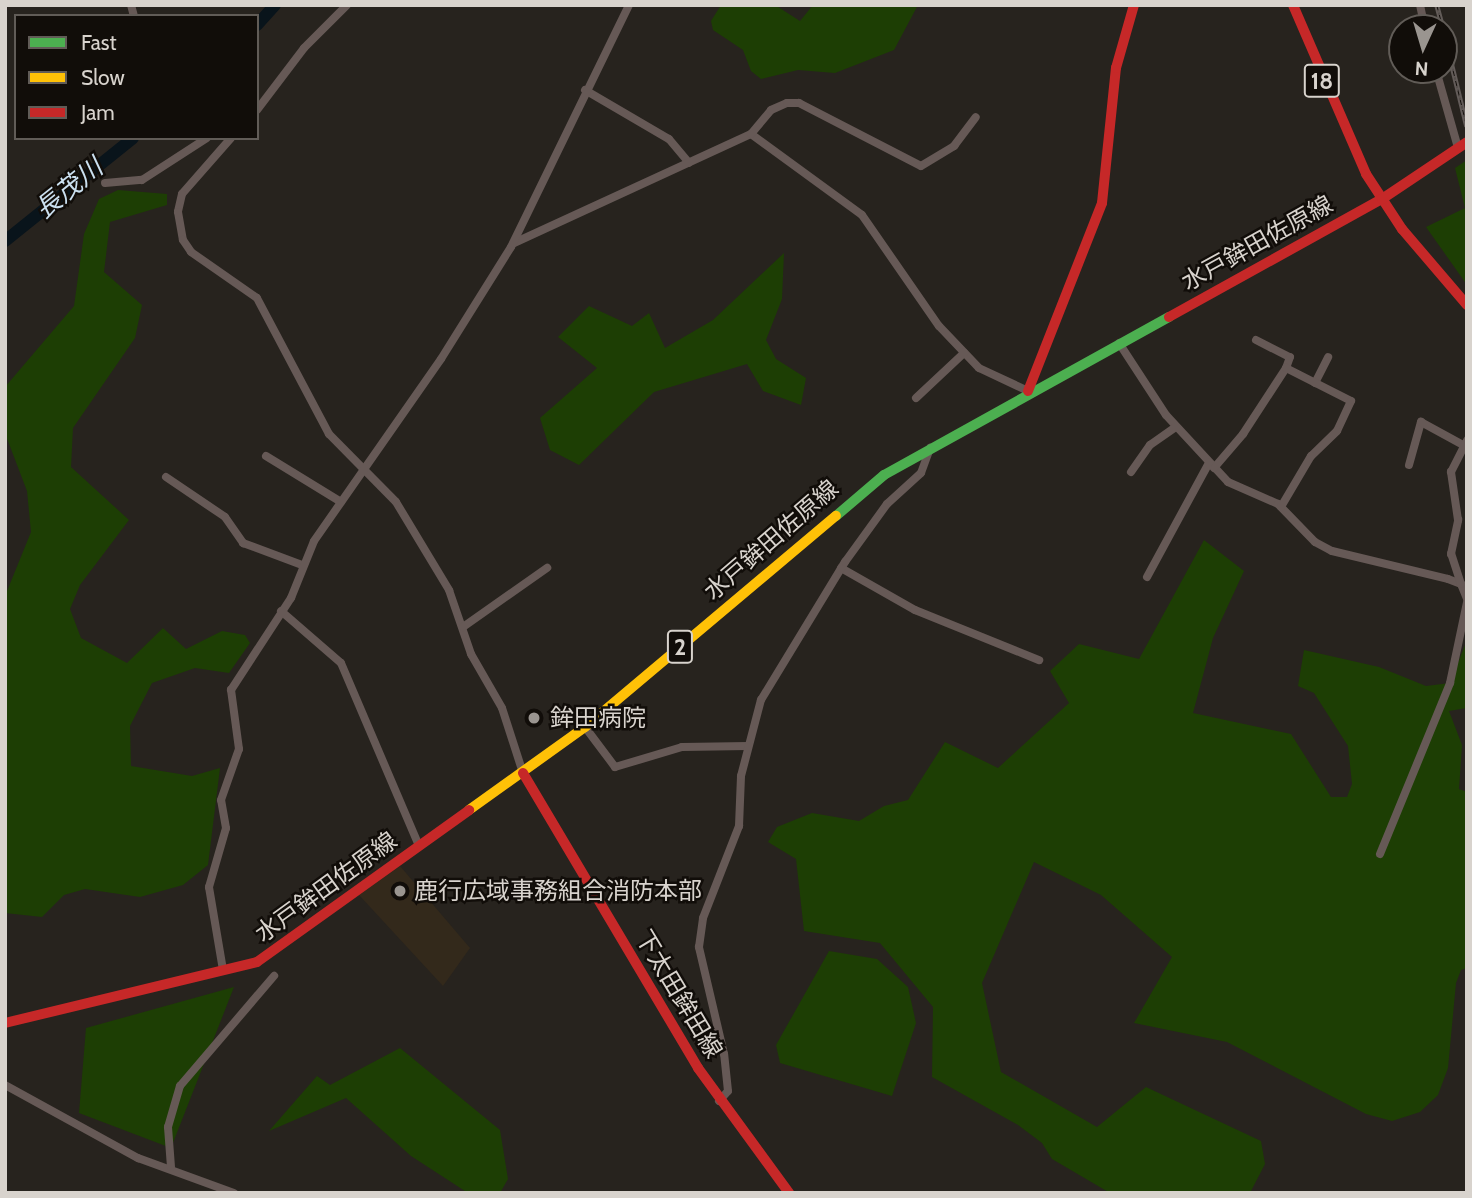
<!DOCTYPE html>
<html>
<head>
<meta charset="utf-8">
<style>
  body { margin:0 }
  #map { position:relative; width:1472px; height:1198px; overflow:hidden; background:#27231e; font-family:Cabin,"Noto Sans JP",sans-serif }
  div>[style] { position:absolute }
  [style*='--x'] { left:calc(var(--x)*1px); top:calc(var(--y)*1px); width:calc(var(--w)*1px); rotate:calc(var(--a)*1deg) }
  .built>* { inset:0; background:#33291b }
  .green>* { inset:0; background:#1d3e04 }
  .river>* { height:12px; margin:-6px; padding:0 6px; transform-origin:6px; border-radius:6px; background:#09141b }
  .street>* { height:8px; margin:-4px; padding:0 4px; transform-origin:4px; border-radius:4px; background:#665956 }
  .fast>* { height:10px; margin:-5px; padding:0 5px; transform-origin:5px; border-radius:5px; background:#4caf50 }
  .slow>* { height:10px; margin:-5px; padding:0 5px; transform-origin:5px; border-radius:5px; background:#ffc107 }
  .jam>* { height:10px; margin:-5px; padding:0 5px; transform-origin:5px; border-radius:5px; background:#c62828 }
  .rail>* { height:4.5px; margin-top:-2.25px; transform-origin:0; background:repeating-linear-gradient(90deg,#110d09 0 5px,#635c59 0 10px); box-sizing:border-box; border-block:2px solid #635c59 }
  .dots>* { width:19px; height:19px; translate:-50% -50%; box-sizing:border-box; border:4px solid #110d09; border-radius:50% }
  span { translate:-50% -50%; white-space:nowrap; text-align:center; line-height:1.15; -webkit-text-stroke:5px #110d09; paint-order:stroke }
  .shield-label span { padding:2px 5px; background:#110d09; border:2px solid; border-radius:5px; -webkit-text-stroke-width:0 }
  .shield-label { font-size:23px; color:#d8d3cd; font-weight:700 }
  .street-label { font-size:24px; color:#d8d3cd }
  .poi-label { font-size:24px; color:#d8d3cd }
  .left { translate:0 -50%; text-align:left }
  .water-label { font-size:26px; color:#cbe0f0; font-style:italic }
  .frame { position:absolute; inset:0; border:7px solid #d8d3cd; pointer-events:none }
  .legend { position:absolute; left:14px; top:14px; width:245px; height:126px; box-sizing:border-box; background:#110d09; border:2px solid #615c57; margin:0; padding:9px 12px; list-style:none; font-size:21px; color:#d8d3cd }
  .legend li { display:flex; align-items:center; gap:14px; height:35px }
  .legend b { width:35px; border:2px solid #615c57 }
  .north { position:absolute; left:1388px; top:14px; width:70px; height:70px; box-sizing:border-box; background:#110d09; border:2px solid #615c57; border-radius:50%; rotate:184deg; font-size:19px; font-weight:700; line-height:28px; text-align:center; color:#d8d3cd }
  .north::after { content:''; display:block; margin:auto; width:24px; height:32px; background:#9a9590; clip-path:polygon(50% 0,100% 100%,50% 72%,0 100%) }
</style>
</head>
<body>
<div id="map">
  <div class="built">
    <div style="clip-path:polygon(400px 866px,470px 948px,443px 986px,359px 895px)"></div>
  </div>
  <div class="green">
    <div style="clip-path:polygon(721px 5px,775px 5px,800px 21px,813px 5px,918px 5px,894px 50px,835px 73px,798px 70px,761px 79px,751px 71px,743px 50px,713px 30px,711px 21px)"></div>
    <div style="clip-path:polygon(1467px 160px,1467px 285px,1426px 227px,1465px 208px,1455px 168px)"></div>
    <div style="clip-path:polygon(118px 190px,167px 194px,167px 205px,110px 222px,104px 272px,142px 305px,135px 338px,73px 428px,71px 467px,129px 520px,80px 585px,70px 609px,81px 638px,127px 663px,163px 628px,186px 649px,222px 631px,245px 635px,250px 643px,229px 673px,195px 668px,152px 683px,130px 726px,131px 766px,192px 776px,220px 768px,208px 865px,183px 885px,140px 897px,85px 889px,64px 895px,42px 917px,5px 913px,5px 596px,31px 532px,27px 491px,6px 436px,5px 387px,74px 306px,84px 234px,99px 199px)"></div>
    <div style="clip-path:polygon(784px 253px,782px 299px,766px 340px,776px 359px,806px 378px,801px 405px,763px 391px,747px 364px,654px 392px,579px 465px,550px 450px,540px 418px,597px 368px,558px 337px,589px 306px,632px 326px,649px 313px,665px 348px,713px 320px)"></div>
    <div style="clip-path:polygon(1204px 540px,1244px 571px,1213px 638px,1193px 713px,1291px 734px,1331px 797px,1347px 797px,1352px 784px,1348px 746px,1314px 693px,1298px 686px,1304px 650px,1379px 667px,1426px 686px,1450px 683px,1467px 640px,1467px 708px,1449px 711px,1462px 745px,1459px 789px,1467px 792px,1467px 968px,1461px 970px,1456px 983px,1448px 1068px,1438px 1095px,1420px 1112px,1392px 1121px,1366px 1114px,1227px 1042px,1134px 1023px,1172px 957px,1101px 895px,1034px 862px,982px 983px,1001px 1072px,1097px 1127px,1146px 1087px,1261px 1141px,1265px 1164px,1250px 1193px,1110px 1193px,1052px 1159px,1042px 1143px,1018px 1125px,932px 1077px,933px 1007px,880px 943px,804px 931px,796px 859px,768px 842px,777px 827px,812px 813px,859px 821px,884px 806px,908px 800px,945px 742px,998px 768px,1069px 703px,1050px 671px,1079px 644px,1139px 659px)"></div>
    <div style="clip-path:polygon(829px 951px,877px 959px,908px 987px,916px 1023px,892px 1096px,780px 1063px,776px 1045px)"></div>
    <div style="clip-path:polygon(234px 987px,171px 1148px,79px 1113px,86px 1028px)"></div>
    <div style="clip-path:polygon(400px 1048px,500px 1130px,508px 1179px,500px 1193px,468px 1193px,411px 1156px,346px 1098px,269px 1131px,317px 1076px,330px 1085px)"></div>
  </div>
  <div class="river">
    <div style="--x:257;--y:25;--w:27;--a:-48"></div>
    <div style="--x:5;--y:241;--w:164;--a:-38.8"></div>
  </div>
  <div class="street">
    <div style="--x:131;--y:5;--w:11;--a:75"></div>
    <div style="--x:1420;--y:5;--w:24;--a:78"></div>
    <div style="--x:1436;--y:70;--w:81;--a:74.2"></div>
    <div style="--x:585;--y:90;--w:97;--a:30.3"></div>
    <div style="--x:669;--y:139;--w:31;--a:50"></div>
    <div style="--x:257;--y:110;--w:78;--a:-52.8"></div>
    <div style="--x:304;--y:48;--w:61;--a:-45"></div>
    <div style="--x:751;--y:134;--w:137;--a:36.1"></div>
    <div style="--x:862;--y:215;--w:135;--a:55.3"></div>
    <div style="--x:939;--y:326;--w:58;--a:46.4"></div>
    <div style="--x:979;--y:368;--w:54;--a:25.1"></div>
    <div style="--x:231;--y:138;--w:74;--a:131.2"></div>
    <div style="--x:182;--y:194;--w:18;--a:103"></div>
    <div style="--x:178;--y:212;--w:28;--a:80"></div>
    <div style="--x:183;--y:240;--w:14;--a:56"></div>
    <div style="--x:191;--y:252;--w:80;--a:34.9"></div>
    <div style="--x:257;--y:298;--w:154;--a:62.1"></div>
    <div style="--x:329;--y:434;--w:95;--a:45.4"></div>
    <div style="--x:396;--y:502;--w:103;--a:58.9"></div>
    <div style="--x:449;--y:590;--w:68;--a:71"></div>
    <div style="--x:471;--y:654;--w:62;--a:60.1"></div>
    <div style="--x:502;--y:708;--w:68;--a:72.1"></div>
    <div style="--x:105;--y:183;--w:37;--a:-5"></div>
    <div style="--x:142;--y:180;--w:77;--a:-32.9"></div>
    <div style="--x:514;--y:243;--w:261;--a:-24.7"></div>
    <div style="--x:751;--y:134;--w:31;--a:-50"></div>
    <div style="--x:771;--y:110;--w:17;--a:-24"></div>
    <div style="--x:787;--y:103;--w:12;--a:0"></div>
    <div style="--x:799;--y:103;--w:137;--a:27.3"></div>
    <div style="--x:921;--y:166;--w:39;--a:-31"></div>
    <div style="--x:954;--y:146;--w:36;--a:-53"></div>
    <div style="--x:1256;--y:340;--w:38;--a:27"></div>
    <div style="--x:1290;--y:357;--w:12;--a:110"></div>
    <div style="--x:1119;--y:343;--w:86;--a:56.9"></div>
    <div style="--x:1166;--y:415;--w:91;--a:47.2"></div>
    <div style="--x:1228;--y:482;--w:55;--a:23.7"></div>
    <div style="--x:1278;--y:504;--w:53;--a:45.8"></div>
    <div style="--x:1315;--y:542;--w:19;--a:28"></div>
    <div style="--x:1332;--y:551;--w:119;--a:13.6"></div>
    <div style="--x:1448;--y:579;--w:14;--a:21"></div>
    <div style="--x:1461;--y:584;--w:16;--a:68"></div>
    <div style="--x:1315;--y:383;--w:29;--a:-63"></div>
    <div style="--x:916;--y:398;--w:66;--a:-43.2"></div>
    <div style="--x:266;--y:456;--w:88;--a:31.5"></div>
    <div style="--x:1409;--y:465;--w:45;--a:-74.4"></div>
    <div style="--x:1421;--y:422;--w:48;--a:28.7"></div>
    <div style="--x:1214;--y:468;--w:45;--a:-49.5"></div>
    <div style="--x:1243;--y:434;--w:79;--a:-56.9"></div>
    <div style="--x:1286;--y:368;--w:73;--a:26.9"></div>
    <div style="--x:1351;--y:401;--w:33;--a:115"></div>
    <div style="--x:1337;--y:431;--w:36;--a:136"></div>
    <div style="--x:1311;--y:456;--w:59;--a:120.5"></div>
    <div style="--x:1131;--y:472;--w:33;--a:-55"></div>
    <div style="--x:1150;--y:445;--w:32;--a:-35"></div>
    <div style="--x:166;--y:477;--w:71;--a:34.1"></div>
    <div style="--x:225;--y:517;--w:32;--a:55"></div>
    <div style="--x:243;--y:543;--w:63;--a:20.4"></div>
    <div style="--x:841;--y:568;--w:85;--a:29.6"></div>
    <div style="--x:915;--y:610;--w:134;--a:22"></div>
    <div style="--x:1147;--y:577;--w:130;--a:-61.5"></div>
    <div style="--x:1461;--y:584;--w:32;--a:-108"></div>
    <div style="--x:1451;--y:554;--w:35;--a:-78"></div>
    <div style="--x:1458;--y:520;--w:49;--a:-98.3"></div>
    <div style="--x:1451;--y:472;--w:36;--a:-63"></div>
    <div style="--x:281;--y:611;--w:79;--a:40.9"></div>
    <div style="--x:341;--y:663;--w:199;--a:66.9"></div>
    <div style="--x:463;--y:627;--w:103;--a:-35.1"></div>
    <div style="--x:585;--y:727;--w:50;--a:53.1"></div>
    <div style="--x:615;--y:767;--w:70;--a:-16.6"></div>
    <div style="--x:682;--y:747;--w:66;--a:-0.9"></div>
    <div style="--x:1380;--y:854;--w:185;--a:-67.7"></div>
    <div style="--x:1450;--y:683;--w:83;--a:-78.1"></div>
    <div style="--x:223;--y:970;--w:84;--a:-99.6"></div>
    <div style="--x:209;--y:887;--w:61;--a:-73.9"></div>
    <div style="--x:226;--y:828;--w:28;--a:-100"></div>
    <div style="--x:221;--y:800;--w:54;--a:-70.6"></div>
    <div style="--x:239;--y:749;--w:60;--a:-97.7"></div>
    <div style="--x:231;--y:690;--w:110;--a:-56.9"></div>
    <div style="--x:291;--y:598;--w:61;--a:-68"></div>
    <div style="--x:314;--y:541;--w:222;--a:-55.1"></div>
    <div style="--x:441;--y:359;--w:132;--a:-58"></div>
    <div style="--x:511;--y:247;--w:269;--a:-64"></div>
    <div style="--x:5;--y:1085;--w:152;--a:28.8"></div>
    <div style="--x:138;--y:1158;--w:102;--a:20"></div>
    <div style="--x:719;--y:1101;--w:13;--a:-48"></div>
    <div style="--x:728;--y:1091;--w:37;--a:-96"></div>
    <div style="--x:724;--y:1054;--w:110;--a:-103.2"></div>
    <div style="--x:699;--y:947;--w:29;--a:-82"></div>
    <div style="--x:703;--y:918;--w:99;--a:-68.6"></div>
    <div style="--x:739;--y:826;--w:50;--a:-87.7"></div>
    <div style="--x:741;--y:776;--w:79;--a:-75.3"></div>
    <div style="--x:761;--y:700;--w:162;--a:-58.7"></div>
    <div style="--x:845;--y:562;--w:72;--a:-54.1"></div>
    <div style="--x:887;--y:504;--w:46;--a:-42.4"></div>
    <div style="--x:921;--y:473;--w:27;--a:-70"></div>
    <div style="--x:171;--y:1167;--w:40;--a:-94.3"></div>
    <div style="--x:168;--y:1127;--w:43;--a:-73.7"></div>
    <div style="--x:180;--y:1086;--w:145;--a:-49.5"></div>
  </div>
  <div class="fast">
    <div style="--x:836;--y:516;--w:63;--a:-40.5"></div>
    <div style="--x:884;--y:475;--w:326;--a:-29"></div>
  </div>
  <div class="slow">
    <div style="--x:469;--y:810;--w:143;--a:-35.6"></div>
    <div style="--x:585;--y:727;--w:328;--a:-40.1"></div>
  </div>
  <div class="jam">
    <div style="--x:1293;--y:5;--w:184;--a:66.6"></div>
    <div style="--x:1366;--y:174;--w:66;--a:56.8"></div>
    <div style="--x:1402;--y:229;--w:100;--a:49.5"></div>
    <div style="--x:1169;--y:317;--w:244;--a:-29"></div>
    <div style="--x:1382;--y:199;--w:102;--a:-33.8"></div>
    <div style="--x:1028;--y:391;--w:202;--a:-68.5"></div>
    <div style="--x:1102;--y:203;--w:136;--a:-84.1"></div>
    <div style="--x:1116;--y:68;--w:66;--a:-74.1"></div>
    <div style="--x:523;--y:773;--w:343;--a:59.3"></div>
    <div style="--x:698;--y:1068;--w:155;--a:53.9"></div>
    <div style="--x:5;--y:1023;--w:259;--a:-13.6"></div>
    <div style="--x:257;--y:962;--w:261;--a:-35.6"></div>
  </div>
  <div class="rail">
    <div style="--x:1437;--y:5;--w:24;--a:75"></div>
    <div style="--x:1444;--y:32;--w:97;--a:76.3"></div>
  </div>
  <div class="dots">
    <div style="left:534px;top:718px;background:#9a9590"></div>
    <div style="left:400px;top:891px;background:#9a9590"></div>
  </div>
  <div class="shield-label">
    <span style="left:1322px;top:81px">18</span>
    <span style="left:680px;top:647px">2</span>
  </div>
  <div class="street-label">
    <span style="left:1257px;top:243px;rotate:-29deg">水戸鉾田佐原線</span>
    <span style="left:771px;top:540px;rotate:-41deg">水戸鉾田佐原線</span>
    <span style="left:326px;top:887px;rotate:-36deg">水戸鉾田佐原線</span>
    <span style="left:679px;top:994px;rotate:59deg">下太田鉾田線</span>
  </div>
  <div class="poi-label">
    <span class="left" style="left:550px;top:718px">鉾田病院</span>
    <span class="left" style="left:414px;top:891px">鹿行広域事務組合消防本部</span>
  </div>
  <div class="water-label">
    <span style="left:69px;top:189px;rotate:-39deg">長茂川</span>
  </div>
  <div class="frame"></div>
  <ul class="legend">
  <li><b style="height:9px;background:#4caf50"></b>Fast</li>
  <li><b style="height:9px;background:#ffc107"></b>Slow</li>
  <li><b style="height:9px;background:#c62828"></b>Jam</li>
  </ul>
  <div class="north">N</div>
</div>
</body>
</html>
